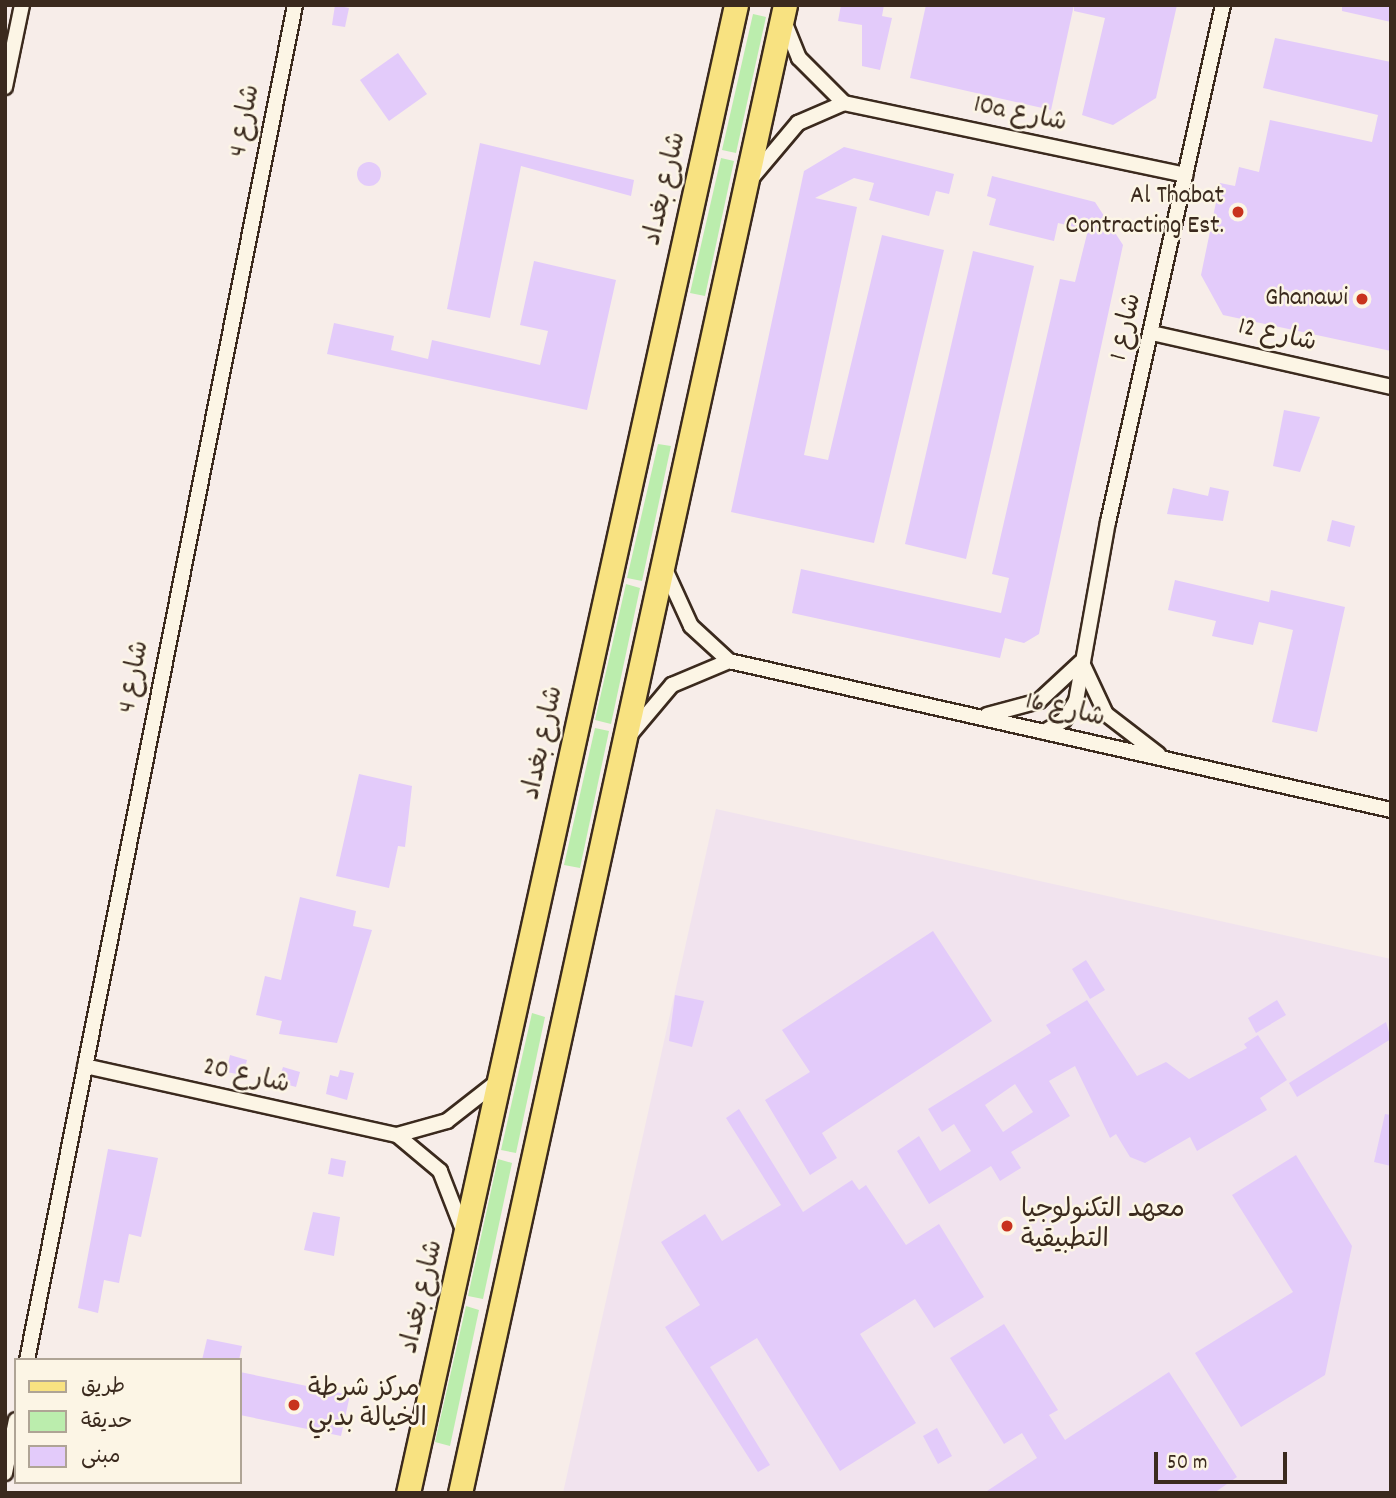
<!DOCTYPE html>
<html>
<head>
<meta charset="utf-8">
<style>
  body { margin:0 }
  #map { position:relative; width:1396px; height:1498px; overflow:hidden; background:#f7ede9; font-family:Dekko,"Playpen Sans Arabic",sans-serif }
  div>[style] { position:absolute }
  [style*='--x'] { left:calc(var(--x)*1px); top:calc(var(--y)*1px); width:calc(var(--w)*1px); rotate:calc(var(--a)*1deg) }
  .built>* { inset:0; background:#f1e3ee }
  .green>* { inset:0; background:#bbedad }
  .building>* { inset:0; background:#e3cbfa }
  .round { border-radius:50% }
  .roads { filter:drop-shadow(2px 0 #3b2a1e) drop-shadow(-2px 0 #3b2a1e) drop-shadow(0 2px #3b2a1e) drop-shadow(0 -2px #3b2a1e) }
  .minor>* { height:14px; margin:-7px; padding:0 7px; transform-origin:7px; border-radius:7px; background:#fcf5e5 }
  .primary>* { height:23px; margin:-11.5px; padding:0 11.5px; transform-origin:11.5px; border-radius:11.5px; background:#f8e281 }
  .dots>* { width:19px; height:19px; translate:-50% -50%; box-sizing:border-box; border:4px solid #fcf5e5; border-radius:50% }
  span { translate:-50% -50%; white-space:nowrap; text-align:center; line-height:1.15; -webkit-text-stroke:5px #fcf5e5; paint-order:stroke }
  .street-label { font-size:26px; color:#3b2a1e }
  .poi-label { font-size:26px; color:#3b2a1e }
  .right { translate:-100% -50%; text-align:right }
  .left { translate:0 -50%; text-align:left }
  .frame { position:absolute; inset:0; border:7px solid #3b2a1e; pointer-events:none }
  .legend { position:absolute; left:14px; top:1358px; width:228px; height:126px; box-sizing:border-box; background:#fcf5e5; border:2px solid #afa495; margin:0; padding:9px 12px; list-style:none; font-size:21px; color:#3b2a1e }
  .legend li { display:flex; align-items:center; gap:14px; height:35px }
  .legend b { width:35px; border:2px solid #afa495 }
  .scale { position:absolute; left:1154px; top:1452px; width:133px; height:32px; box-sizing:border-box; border:4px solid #3b2a1e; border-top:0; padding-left:9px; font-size:21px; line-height:24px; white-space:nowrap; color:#3b2a1e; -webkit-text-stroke:5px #fcf5e5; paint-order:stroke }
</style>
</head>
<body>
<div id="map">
  <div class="built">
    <div style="clip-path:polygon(716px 809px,1391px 959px,1391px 1493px,563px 1493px)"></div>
  </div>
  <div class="green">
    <div style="clip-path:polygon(753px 14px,766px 17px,736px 153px,722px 150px)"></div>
    <div style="clip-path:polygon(721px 158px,734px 161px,705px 296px,690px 293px)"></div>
    <div style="clip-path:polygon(658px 444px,671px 446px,642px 581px,627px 578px)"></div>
    <div style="clip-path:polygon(626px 584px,640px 588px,611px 724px,595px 720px)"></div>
    <div style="clip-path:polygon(595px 728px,609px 731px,580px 868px,564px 865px)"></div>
    <div style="clip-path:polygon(532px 1013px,545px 1017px,516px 1153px,501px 1150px)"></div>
    <div style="clip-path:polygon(498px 1159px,512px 1163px,483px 1299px,468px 1296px)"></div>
    <div style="clip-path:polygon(466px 1306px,479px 1310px,450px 1446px,435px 1442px)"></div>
  </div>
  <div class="building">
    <div style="clip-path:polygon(335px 5px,349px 8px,345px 27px,332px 25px)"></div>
    <div style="clip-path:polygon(841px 5px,884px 5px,882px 16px,892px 18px,880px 70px,862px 66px,862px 25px,838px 21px)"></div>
    <div style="clip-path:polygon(926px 5px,1074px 5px,1051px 110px,910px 78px)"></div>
    <div style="clip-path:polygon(1074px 5px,1177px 5px,1156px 98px,1113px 125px,1082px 115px,1105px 18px,1074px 11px)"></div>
    <div style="clip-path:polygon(1342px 5px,1391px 5px,1391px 22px,1342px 11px)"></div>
    <div style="clip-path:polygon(1275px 38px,1391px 62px,1391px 351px,1223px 315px,1201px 275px,1220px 183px,1235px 186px,1239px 167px,1259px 172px,1270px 120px,1372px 142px,1378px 115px,1263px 88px)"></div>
    <div style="clip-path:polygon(398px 53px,427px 94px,389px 121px,360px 80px)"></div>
    <div style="clip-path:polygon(480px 143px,634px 180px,631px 196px,521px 166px,490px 318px,447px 309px)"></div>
    <div style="clip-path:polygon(844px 147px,954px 174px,949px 194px,936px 191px,929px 216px,869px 200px,874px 183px,854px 178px,815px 198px,857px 207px,804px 455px,828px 460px,882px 235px,944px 250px,874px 543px,731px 512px,804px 171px)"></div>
    <div class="round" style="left:357px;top:162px;width:24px;height:24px"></div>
    <div style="clip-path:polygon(992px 176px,1095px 202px,1123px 245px,1039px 634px,1024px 643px,1005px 638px,1000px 658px,792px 613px,801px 569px,1001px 613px,1009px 578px,992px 574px,1060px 279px,1075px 282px,1088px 230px,1058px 223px,1054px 241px,989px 225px,996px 199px,987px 196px)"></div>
    <div style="clip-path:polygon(973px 251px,1034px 266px,966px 559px,905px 544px)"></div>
    <div style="clip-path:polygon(534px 261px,616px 280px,587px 410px,327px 354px,334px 323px,394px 336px,391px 350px,428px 359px,432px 340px,540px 365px,548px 331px,520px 325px)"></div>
    <div style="clip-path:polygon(1284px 410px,1320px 417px,1300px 472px,1273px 466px)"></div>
    <div style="clip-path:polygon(1210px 487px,1229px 491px,1223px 521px,1167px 514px,1173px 488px,1208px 496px)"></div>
    <div style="clip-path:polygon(1332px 520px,1355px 526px,1350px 547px,1327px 541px)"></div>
    <div style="clip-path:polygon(1175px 580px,1269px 602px,1271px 590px,1345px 607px,1317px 732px,1272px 722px,1293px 630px,1259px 622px,1253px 645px,1212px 636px,1216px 621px,1168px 610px)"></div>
    <div style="clip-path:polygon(359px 774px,412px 786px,405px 847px,398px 846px,389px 888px,336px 876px)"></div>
    <div style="clip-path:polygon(300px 897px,356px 911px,353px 926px,372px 930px,337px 1043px,279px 1034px,282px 1021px,256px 1015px,265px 976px,281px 980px)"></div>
    <div style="clip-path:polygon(933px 931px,992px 1021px,822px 1133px,837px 1158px,810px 1175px,765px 1100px,810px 1072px,782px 1030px)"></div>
    <div style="clip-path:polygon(1086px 960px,1105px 990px,1090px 999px,1072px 969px)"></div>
    <div style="clip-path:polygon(675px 995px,704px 1001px,692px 1047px,669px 1041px)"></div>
    <div style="clip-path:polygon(evenodd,1087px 1000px,1137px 1076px,1166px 1062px,1189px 1079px,1247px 1048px,1244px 1044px,1258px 1035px,1287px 1080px,1260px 1098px,1267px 1110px,1197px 1151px,1190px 1137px,1145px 1163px,1130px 1157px,1116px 1134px,1110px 1138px,1075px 1066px,1049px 1081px,1070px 1116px,1011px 1152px,1021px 1168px,1000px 1181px,991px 1166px,929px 1204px,897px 1151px,919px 1136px,940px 1171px,971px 1151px,954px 1124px,942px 1132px,928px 1109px,1051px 1033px,1046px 1025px,1087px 1000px,1015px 1084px,1033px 1112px,1003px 1132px,985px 1105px,1015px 1084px)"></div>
    <div style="clip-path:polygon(1277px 1000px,1286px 1015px,1256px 1033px,1248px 1018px)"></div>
    <div style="clip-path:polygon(1386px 1022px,1391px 1039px,1297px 1097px,1289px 1083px)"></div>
    <div style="clip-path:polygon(230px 1055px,247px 1060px,243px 1075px,226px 1072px)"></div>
    <div style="clip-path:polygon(283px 1067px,300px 1072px,296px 1087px,278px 1082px)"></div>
    <div style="clip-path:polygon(340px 1070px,354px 1073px,347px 1100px,326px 1094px,330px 1075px,338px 1077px)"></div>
    <div style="clip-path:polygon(739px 1109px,803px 1212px,852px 1180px,859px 1190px,866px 1185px,906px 1245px,939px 1224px,984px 1297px,934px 1328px,915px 1299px,860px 1334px,916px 1423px,840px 1471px,757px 1338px,710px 1367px,770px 1465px,758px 1472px,665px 1327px,700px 1305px,661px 1242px,705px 1214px,722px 1241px,781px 1205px,726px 1118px)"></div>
    <div style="clip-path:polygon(1385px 1114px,1391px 1115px,1391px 1166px,1374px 1162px)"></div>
    <div style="clip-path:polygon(108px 1149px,158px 1158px,141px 1237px,129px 1234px,119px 1283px,104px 1280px,98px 1313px,78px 1308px)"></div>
    <div style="clip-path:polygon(1296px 1155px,1352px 1246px,1325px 1375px,1241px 1427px,1195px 1353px,1293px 1292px,1232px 1195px)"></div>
    <div style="clip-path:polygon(331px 1158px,346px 1161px,343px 1177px,328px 1174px)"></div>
    <div style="clip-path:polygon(313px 1212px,340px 1217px,334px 1256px,304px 1250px)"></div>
    <div style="clip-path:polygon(1004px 1324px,1058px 1410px,1049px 1415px,1065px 1440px,1169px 1372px,1237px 1477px,1214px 1493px,984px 1493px,1037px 1458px,1022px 1433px,1004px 1444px,950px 1358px)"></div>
    <div style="clip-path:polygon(207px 1339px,242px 1346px,239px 1360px,202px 1360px)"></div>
    <div style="clip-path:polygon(240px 1372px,350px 1395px,341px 1436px,240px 1415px)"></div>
    <div style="clip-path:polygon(937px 1428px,952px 1456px,938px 1464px,923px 1436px)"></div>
  </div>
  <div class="roads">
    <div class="minor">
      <div style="--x:784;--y:21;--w:40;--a:68"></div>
      <div style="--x:799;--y:58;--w:64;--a:45"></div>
      <div style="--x:5;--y:87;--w:84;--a:-78.3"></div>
      <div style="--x:750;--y:180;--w:75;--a:-49.9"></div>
      <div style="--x:798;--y:123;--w:50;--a:-23.5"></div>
      <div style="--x:844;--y:103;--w:349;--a:11.9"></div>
      <div style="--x:1152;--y:333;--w:245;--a:12.7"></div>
      <div style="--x:664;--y:567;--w:65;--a:65.4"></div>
      <div style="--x:691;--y:626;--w:52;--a:42.6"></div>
      <div style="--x:1083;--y:665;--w:54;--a:64.9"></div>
      <div style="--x:1106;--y:714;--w:66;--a:37.6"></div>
      <div style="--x:987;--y:715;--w:54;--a:-15.1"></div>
      <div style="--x:1039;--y:701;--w:57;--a:-42.9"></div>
      <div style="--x:1044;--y:732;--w:23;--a:-31"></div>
      <div style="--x:1064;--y:720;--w:22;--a:-58"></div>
      <div style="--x:1076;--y:701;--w:182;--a:-79.9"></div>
      <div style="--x:1108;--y:522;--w:530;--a:-77.46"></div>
      <div style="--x:629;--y:736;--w:67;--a:-49.9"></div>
      <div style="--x:672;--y:685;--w:62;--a:-22.8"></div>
      <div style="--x:729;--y:661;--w:679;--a:12.68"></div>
      <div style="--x:85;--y:1066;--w:320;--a:12.5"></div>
      <div style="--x:397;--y:1135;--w:56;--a:39.9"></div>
      <div style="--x:440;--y:1171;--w:63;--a:68.7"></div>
      <div style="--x:397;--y:1135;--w:52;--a:-15.6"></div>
      <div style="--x:447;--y:1121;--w:65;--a:-38.1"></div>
      <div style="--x:27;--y:1360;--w:1381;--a:-78.81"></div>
      <div style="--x:5;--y:1473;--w:54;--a:-78.3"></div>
    </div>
    <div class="primary">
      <div style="--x:408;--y:1493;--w:1524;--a:-77.57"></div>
      <div style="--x:460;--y:1493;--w:1523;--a:-77.68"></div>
    </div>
  </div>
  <div class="dots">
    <div style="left:1238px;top:212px;background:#c8321e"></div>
    <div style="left:1362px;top:299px;background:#c8321e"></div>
    <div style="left:1007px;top:1226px;background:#c8321e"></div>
    <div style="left:294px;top:1405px;background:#c8321e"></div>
  </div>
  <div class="street-label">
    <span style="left:1020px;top:115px;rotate:12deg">10a شارع</span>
    <span style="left:246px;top:121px;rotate:-79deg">شارع 4</span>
    <span style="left:666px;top:189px;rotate:-77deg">شارع بغداد</span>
    <span style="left:1127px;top:327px;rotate:-77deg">شارع 1</span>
    <span style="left:1277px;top:336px;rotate:13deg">شارع 12</span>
    <span style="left:135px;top:677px;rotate:-79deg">شارع 4</span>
    <span style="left:1065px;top:711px;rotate:13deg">شارع 16</span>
    <span style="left:544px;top:743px;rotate:-78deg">شارع بغداد</span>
    <span style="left:246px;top:1077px;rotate:13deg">شارع 20</span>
    <span style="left:423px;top:1297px;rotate:-77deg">شارع بغداد</span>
  </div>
  <div class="poi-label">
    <span class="right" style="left:1224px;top:212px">Al Thabat<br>Contracting Est.</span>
    <span class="right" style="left:1348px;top:299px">Ghanawi</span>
    <span class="left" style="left:1021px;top:1226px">معهد التكنولوجيا<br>التطبيقية</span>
    <span class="left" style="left:308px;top:1405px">مركز شرطة<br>الخيالة بدبي</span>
  </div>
  <div class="frame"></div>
  <ul class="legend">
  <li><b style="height:9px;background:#f8e281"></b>طريق</li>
  <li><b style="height:19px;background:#bbedad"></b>حديقة</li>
  <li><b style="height:19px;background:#e3cbfa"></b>مبنى</li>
  </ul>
  <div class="scale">50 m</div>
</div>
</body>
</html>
